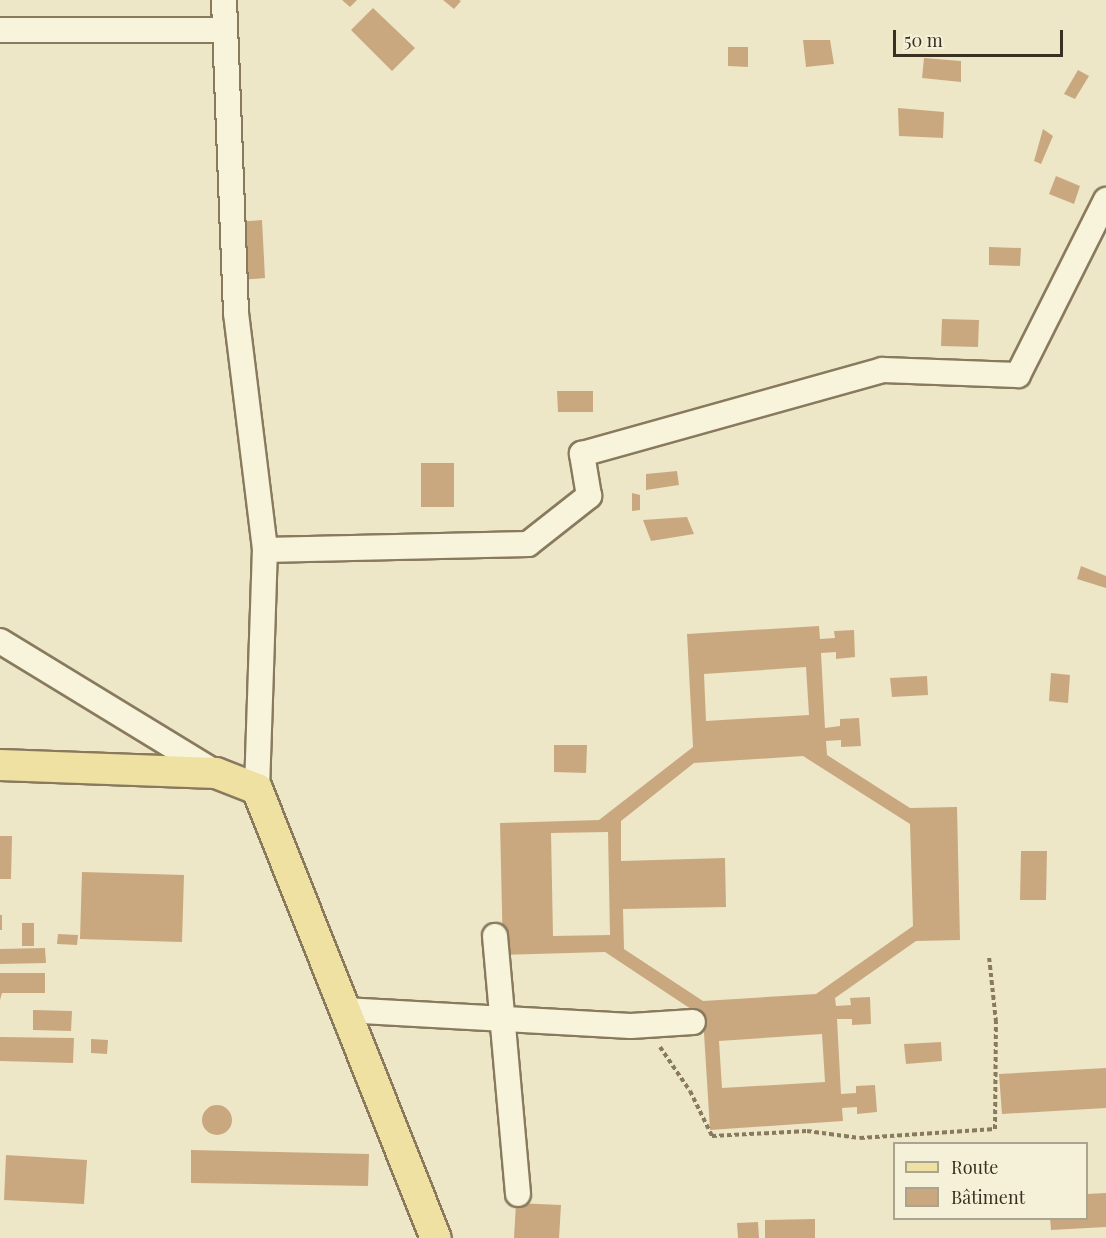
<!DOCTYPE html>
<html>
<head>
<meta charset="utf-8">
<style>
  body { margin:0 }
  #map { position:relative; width:1106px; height:1238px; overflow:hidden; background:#ede7c8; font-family:"Playfair Display",serif }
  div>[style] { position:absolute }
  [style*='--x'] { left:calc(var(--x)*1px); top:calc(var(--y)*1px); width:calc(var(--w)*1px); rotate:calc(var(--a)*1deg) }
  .building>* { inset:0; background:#caa87f }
  .round { border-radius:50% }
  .path>* { height:4px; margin-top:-2px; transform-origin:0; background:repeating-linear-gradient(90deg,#897a5e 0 4.5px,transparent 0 7.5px) }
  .roads { filter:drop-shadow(2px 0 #897a5e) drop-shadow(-2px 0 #897a5e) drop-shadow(0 2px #897a5e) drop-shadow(0 -2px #897a5e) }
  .minor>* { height:24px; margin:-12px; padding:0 12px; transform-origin:12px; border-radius:12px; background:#f8f3db }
  .major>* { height:30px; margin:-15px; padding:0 15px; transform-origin:15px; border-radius:15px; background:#eee1a2 }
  span { translate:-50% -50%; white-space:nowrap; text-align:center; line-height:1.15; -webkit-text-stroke:5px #f5f0d8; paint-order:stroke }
  .legend { position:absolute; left:893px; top:1142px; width:195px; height:78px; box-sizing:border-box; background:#f5f0d8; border:2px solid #aaa38f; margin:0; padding:8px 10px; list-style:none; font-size:18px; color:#3a3021 }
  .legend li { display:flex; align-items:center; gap:12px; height:30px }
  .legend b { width:30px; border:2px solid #aaa38f }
  .scale { position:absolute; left:893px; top:30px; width:170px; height:27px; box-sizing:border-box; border:3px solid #3a3021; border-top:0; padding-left:8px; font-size:18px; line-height:21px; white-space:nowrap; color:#3a3021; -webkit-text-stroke:4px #f5f0d8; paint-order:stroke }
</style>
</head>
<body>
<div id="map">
  <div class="building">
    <div style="clip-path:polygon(342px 0,357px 0,350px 7px)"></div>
    <div style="clip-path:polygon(443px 0,459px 0,461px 1px,454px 9px)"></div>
    <div style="clip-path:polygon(373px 8px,415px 48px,392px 71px,351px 30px)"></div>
    <div style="clip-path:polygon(803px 40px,830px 40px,834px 64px,806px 67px)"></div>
    <div style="clip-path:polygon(728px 47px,748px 47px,748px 67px,728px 66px)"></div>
    <div style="clip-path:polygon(924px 58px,961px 61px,961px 82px,922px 78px)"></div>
    <div style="clip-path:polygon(1078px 70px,1089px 76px,1075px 99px,1064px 94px)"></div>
    <div style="clip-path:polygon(898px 108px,944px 112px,943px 138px,899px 136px)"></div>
    <div style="clip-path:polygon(1043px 129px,1053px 136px,1041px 164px,1034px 161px)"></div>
    <div style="clip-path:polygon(1056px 176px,1080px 186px,1074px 204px,1049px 194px)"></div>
    <div style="clip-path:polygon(262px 220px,265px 278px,240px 280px,237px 222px)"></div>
    <div style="clip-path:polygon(989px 247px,1021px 248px,1020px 266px,989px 265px)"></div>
    <div style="clip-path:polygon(942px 319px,979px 320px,978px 347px,941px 346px)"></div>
    <div style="clip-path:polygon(557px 391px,593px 391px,593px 412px,558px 412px)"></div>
    <div style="clip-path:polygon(421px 463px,454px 463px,454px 507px,421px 507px)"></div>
    <div style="clip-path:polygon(677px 471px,679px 485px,646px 490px,646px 474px)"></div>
    <div style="clip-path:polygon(632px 493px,640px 495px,640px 510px,632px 511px)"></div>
    <div style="clip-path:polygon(687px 517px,694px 534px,651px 541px,643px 520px)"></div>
    <div style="clip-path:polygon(1081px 566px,1106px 576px,1106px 588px,1077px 579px)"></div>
    <div style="clip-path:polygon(evenodd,819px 626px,820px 639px,835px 638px,834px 631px,854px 630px,855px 657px,836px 659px,836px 652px,821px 653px,825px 728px,840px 726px,840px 719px,859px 718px,861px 746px,841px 747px,841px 740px,826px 741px,827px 755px,910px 808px,957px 807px,960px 940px,916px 941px,835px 998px,836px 1006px,851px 1005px,850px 998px,870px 997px,871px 1024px,852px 1025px,852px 1019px,837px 1019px,841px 1094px,856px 1093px,856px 1086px,875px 1085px,877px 1112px,857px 1114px,857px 1107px,842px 1108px,843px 1121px,710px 1130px,703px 1017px,605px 952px,503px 955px,500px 823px,599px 820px,693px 747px,687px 634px,819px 626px,806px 667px,809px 715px,706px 721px,704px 674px,806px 667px,819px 626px,803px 756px,910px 824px,913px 926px,816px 994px,703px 1001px,624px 949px,623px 909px,726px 907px,725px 858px,621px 861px,621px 821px,694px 763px,803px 756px,819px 626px,608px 832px,610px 935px,553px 936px,551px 833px,608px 832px,819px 626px,822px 1034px,825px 1082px,722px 1088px,719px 1041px,822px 1034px)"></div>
    <div style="clip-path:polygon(1051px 673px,1070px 675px,1068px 703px,1049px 701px)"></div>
    <div style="clip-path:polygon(927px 676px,928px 695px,892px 697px,890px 678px)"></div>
    <div style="clip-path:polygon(554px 745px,587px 745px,586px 773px,554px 772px)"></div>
    <div style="clip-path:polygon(0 836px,12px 836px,11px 879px,0 879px)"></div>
    <div style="clip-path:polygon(1021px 851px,1047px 851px,1046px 900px,1020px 900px)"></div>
    <div style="clip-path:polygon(82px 872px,184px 875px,182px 942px,80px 939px)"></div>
    <div style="clip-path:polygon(0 915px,2px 915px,2px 930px,0 930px)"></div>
    <div style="clip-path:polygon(22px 923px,34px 923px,34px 946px,22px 946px)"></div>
    <div style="clip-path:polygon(58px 934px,78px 935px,77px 945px,57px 944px)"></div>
    <div style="clip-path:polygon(45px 948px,46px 963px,0 964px,0 949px)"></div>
    <div style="clip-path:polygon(0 973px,45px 973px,45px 993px,2px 993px,0 1000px)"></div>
    <div style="clip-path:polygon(33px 1010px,72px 1011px,71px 1031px,33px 1030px)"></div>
    <div style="clip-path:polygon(0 1037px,74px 1038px,73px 1063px,0 1061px)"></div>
    <div style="clip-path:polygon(91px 1039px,108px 1040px,107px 1054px,91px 1053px)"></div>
    <div style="clip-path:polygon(941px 1042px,942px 1061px,906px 1064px,904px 1044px)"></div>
    <div style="clip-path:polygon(1106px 1068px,1106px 1108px,1002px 1114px,999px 1074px)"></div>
    <div class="round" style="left:202px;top:1105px;width:30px;height:30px"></div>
    <div style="clip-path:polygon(191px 1150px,369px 1154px,368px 1186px,191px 1183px)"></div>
    <div style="clip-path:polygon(6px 1155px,87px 1160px,84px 1204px,4px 1200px)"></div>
    <div style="clip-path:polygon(1106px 1193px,1106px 1227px,1051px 1230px,1050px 1218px,1086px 1218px,1086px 1194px)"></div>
    <div style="clip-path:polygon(516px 1203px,561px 1205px,559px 1238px,514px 1238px)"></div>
    <div style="clip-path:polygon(815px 1219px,815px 1238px,765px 1238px,765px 1220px)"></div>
    <div style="clip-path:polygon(758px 1222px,759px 1238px,738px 1238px,737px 1223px)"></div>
  </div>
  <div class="path">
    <div style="--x:660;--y:1047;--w:53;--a:55.7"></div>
    <div style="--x:690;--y:1091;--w:50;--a:63.9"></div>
    <div style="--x:712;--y:1136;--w:95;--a:-3"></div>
    <div style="--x:807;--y:1131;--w:53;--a:7.5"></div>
    <div style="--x:860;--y:1138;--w:135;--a:-3.8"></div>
    <div style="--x:995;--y:1129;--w:107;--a:-89.5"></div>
    <div style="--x:996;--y:1022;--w:65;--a:-96.1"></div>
  </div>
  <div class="roads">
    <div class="minor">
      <div style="--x:224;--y:0;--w:313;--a:87.8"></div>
      <div style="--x:236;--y:313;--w:239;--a:83"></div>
      <div style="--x:0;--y:30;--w:224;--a:0"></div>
      <div style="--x:0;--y:641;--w:253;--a:31.4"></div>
      <div style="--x:257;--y:789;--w:239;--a:-88.1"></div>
      <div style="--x:265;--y:550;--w:263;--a:-1.3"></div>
      <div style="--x:528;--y:544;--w:78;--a:-38.2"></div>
      <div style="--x:589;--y:496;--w:43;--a:-99.5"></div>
      <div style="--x:582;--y:454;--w:312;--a:-15.6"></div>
      <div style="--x:882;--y:370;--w:136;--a:2.1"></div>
      <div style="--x:1018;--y:375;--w:196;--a:-63.3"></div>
      <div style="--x:495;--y:936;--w:259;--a:84.9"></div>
      <div style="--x:344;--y:1010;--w:287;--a:3.2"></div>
      <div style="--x:631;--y:1026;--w:62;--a:-3.7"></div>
    </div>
    <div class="major">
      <div style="--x:0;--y:765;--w:216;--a:2.1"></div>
      <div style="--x:216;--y:773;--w:44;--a:21.3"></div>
      <div style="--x:257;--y:789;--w:483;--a:68.3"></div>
    </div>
  </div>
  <ul class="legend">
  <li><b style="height:8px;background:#eee1a2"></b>Route</li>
  <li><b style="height:16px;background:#caa87f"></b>Bâtiment</li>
  </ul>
  <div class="scale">50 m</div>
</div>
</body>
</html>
